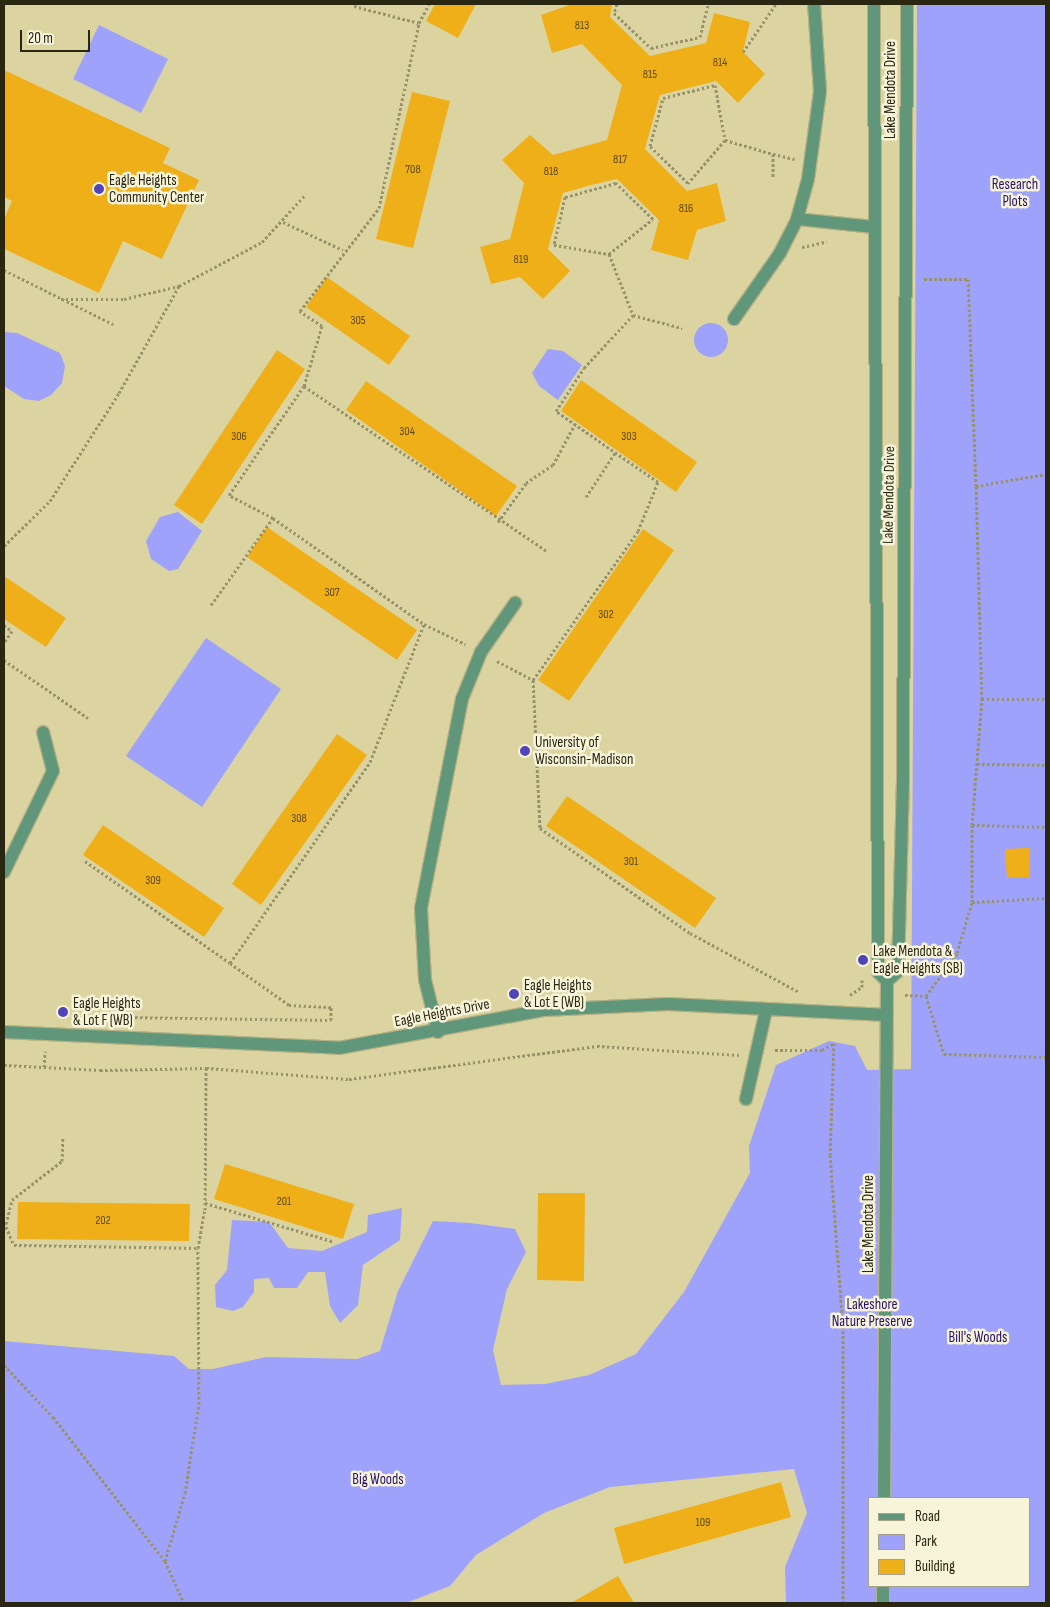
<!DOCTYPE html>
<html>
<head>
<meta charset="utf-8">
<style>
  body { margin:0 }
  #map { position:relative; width:1050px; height:1607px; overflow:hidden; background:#dbd4a1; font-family:"Sofia Sans Condensed",sans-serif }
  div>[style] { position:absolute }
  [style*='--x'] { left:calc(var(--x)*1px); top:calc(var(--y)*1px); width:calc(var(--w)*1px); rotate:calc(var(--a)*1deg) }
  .green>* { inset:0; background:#9fa2fb }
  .round { border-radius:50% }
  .building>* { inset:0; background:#efaf19 }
  .path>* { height:3px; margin-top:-1.5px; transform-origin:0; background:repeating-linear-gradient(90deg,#98926b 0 2.5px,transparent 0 5px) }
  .roads { filter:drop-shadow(1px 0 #b7b184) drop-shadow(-1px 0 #b7b184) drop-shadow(0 1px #b7b184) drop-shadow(0 -1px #b7b184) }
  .service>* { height:12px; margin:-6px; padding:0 6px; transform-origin:6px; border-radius:6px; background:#60977b }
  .minor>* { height:12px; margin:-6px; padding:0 6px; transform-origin:6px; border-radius:6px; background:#60977b }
  .dots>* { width:14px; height:14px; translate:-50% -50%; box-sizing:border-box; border:2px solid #f7f4da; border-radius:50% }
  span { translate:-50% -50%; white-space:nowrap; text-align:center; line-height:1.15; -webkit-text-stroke:5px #f7f4da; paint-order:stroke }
  .number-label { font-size:12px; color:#5a4814 }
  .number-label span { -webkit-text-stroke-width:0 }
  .street-label { font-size:15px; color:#292612 }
  .poi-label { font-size:15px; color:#292612 }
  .left { translate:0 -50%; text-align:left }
  .park-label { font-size:15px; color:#250f71 }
  .frame { position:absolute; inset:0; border:5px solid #292612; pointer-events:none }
  .legend { position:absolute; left:868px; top:1497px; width:162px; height:90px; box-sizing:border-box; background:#f7f4da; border:1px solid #a5a28a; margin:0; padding:6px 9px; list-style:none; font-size:15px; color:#292612 }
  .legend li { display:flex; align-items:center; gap:10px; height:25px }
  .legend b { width:25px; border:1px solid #a5a28a }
  .scale { position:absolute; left:20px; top:30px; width:70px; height:22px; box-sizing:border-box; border:2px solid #292612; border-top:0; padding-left:6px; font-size:15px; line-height:18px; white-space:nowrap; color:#292612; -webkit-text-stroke:4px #f7f4da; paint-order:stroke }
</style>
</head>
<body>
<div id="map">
  <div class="green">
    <div style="clip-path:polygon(evenodd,917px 4px,1046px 4px,1046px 1603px,786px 1603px,785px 1567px,807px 1513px,794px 1469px,610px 1487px,544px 1513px,476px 1555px,450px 1586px,406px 1603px,4px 1603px,4px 1341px,174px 1356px,189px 1369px,213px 1369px,266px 1357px,357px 1359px,380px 1351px,398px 1291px,433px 1221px,470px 1223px,515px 1229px,526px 1252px,507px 1289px,493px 1350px,501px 1385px,545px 1384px,589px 1375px,636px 1354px,684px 1292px,750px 1173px,749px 1146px,776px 1065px,829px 1041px,855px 1046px,867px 1070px,911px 1069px,917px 4px,869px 1498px,1029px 1498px,1029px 1586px,869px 1586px,869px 1498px)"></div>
    <div style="clip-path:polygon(99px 25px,168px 59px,141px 113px,73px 79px)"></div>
    <div class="round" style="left:694px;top:323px;width:34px;height:34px"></div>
    <div style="clip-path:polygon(4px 332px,17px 333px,60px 353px,65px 366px,62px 383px,51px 395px,39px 401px,24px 399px,4px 386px)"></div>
    <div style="clip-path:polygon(548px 349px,563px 351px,582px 365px,558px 400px,539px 386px,532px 373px)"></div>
    <div style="clip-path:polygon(178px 512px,202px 531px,178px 569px,169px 571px,151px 559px,146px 541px,160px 517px)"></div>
    <div style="clip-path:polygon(206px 638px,281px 689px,202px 807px,126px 756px)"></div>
    <div style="clip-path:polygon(402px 1208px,400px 1240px,363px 1265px,358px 1305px,340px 1323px,330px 1306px,325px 1272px,308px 1272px,297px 1288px,274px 1288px,269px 1278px,254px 1279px,254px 1292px,243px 1307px,233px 1311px,216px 1307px,215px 1285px,227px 1270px,232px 1220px,269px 1222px,288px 1248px,322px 1251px,367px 1232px,368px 1215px)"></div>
  </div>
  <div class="building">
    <div style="clip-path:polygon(435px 4px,476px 4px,458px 38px,426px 21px)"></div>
    <div style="clip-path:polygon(572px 4px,612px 4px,610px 17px,650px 56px,706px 43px,714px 13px,750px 22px,743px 52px,765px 74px,738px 103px,716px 81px,660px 95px,645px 149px,687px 191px,717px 183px,726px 221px,697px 230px,688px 260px,651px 250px,659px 220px,617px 179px,591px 185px,563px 193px,548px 249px,570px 271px,543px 299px,520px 277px,491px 284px,480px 247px,510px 239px,524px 183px,502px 160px,530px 135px,553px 155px,607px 140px,622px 85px,582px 44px,552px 53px,541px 15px)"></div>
    <div style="clip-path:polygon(4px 70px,170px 148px,163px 163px,199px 180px,162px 259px,123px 241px,99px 293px,4px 249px,4px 219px,12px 201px,4px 197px)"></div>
    <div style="clip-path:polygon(412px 92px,450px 101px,413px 248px,376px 239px)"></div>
    <div style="clip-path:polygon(327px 277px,410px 336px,389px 365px,306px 307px)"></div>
    <div style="clip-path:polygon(277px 350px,305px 369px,202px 524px,174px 505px)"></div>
    <div style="clip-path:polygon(581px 380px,697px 462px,676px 492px,561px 411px)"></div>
    <div style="clip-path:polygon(366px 381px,517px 486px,496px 516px,346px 410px)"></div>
    <div style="clip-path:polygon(267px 527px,417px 630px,397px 660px,247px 557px)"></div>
    <div style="clip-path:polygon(643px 529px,674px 550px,569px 701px,538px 680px)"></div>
    <div style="clip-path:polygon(4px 576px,66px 618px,46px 647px,4px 619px)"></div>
    <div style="clip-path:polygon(337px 734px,367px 755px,261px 905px,232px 884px)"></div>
    <div style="clip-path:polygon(567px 796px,716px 898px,695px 928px,546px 826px)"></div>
    <div style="clip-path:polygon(103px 825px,224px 908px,204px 937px,83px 855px)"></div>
    <div style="clip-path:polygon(1029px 848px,1030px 877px,1007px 878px,1005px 849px)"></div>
    <div style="clip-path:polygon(225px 1164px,354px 1204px,343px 1239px,214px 1199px)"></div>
    <div style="clip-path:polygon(538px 1193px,585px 1193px,584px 1281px,537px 1280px)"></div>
    <div style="clip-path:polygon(18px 1202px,190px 1204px,189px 1241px,17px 1239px)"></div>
    <div style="clip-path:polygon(781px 1482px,791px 1517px,624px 1564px,614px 1528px)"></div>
    <div style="clip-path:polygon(618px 1576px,634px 1603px,571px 1603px)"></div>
  </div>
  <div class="path">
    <div style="--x:617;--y:4;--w:9;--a:108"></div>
    <div style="--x:614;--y:13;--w:51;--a:43.4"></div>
    <div style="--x:651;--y:48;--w:50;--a:-12.7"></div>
    <div style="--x:700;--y:37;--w:34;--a:-76"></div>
    <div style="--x:354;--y:6;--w:67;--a:14.7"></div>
    <div style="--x:743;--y:52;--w:58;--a:-55.5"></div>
    <div style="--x:725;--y:140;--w:57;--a:130.7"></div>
    <div style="--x:688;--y:183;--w:53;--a:-135.8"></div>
    <div style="--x:650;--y:146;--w:50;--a:-74.8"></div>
    <div style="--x:663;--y:98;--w:54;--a:-14"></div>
    <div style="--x:715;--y:85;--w:56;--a:79.7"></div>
    <div style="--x:725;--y:140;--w:50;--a:16.3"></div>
    <div style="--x:773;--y:154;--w:23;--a:90"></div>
    <div style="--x:773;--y:154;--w:22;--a:13"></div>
    <div style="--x:283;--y:222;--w:66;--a:25"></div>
    <div style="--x:802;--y:247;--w:25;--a:-12"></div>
    <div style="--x:609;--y:254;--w:56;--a:-38.5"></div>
    <div style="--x:653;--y:219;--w:52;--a:-135.8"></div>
    <div style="--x:616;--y:183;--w:53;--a:164.6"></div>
    <div style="--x:565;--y:197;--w:49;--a:102.9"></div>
    <div style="--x:554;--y:245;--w:56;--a:9.3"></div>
    <div style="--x:609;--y:254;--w:66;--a:68.5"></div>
    <div style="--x:4;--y:270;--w:122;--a:26.4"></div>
    <div style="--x:924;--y:279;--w:44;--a:0"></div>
    <div style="--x:968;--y:279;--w:207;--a:87.8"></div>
    <div style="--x:61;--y:299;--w:63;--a:0"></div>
    <div style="--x:124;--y:299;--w:57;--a:-13.3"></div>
    <div style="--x:179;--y:286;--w:94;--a:-27.9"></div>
    <div style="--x:262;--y:242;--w:64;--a:-47.5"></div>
    <div style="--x:304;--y:386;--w:295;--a:34.2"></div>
    <div style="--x:586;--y:497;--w:53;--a:-56.6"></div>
    <div style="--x:273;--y:518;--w:50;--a:-152.4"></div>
    <div style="--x:229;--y:495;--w:132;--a:-55.5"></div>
    <div style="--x:304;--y:386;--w:63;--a:-73.3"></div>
    <div style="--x:322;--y:326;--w:27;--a:-146"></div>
    <div style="--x:300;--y:311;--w:130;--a:-52.5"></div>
    <div style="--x:379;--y:208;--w:189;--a:-77.8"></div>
    <div style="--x:419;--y:23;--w:21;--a:-62"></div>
    <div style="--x:498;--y:522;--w:48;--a:-54.3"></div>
    <div style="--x:526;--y:483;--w:32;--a:-34"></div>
    <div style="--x:553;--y:465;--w:47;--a:-61.8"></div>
    <div style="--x:4;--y:546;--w:64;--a:-44.4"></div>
    <div style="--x:50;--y:501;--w:128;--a:-57.4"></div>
    <div style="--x:119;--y:393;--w:123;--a:-60.7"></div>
    <div style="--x:211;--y:605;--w:107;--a:-54.5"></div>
    <div style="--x:273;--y:518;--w:184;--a:35.1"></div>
    <div style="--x:424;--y:624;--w:46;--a:26"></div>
    <div style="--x:4;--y:625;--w:10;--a:37"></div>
    <div style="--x:12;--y:631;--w:14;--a:124"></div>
    <div style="--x:4;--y:660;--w:102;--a:34.6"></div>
    <div style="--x:497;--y:661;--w:41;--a:27.8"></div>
    <div style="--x:533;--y:680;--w:148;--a:87.3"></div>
    <div style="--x:540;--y:828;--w:183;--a:35"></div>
    <div style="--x:690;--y:933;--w:124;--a:28.4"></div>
    <div style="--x:533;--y:680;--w:182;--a:-54.8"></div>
    <div style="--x:638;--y:531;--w:53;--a:-67.8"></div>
    <div style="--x:658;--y:482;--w:124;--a:-145.2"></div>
    <div style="--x:556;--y:411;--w:51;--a:-56.9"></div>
    <div style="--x:584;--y:368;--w:72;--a:-47.2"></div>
    <div style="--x:633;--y:315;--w:51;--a:14.9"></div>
    <div style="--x:982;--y:699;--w:213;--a:-91.6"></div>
    <div style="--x:976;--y:486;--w:71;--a:-9.7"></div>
    <div style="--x:977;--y:764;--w:69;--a:0.8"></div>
    <div style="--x:972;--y:825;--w:126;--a:-85.5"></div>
    <div style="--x:982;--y:699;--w:64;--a:0"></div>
    <div style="--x:85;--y:861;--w:177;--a:35.1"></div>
    <div style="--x:972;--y:902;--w:74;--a:-3.1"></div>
    <div style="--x:850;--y:995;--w:14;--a:-34"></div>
    <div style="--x:862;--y:987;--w:7;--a:-90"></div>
    <div style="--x:905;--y:995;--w:21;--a:3"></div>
    <div style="--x:926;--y:996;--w:61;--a:72.8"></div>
    <div style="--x:944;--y:1054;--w:102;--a:1.7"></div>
    <div style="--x:926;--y:996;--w:53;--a:-54.2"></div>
    <div style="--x:957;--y:953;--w:53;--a:-73.6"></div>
    <div style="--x:972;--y:902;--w:77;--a:-90"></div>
    <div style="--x:972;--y:825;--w:74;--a:1.5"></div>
    <div style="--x:115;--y:1017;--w:216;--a:0.8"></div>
    <div style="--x:331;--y:1020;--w:13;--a:-90"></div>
    <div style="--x:331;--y:1007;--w:42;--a:-177.3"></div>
    <div style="--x:289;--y:1005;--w:72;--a:-144.6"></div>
    <div style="--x:230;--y:963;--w:245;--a:-55.1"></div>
    <div style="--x:370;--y:762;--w:148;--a:-68.6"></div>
    <div style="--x:834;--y:1043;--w:112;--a:92"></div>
    <div style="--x:830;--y:1155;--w:171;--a:85.7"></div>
    <div style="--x:843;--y:1326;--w:277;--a:90"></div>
    <div style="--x:775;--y:1050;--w:47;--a:0"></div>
    <div style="--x:822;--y:1050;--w:14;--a:-30"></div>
    <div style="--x:4;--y:1065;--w:96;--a:3"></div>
    <div style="--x:100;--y:1070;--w:106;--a:-1.1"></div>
    <div style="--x:206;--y:1068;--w:143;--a:4.4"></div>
    <div style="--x:349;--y:1079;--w:250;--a:-7.6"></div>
    <div style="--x:597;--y:1046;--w:142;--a:3.6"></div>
    <div style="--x:44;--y:1067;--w:16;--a:-86"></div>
    <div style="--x:205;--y:1203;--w:133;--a:16.7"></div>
    <div style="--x:4;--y:1222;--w:25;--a:67"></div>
    <div style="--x:14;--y:1245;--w:184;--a:0.9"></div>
    <div style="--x:6;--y:1224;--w:25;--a:-76"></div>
    <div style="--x:12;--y:1200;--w:63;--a:-38"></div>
    <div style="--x:62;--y:1161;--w:23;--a:-88"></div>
    <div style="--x:4;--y:1365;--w:71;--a:46.7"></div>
    <div style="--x:53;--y:1417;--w:182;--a:52.1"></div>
    <div style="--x:165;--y:1561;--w:46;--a:65.7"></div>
    <div style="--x:165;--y:1561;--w:71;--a:-73.6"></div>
    <div style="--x:185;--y:1493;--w:90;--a:-81.1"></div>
    <div style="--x:199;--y:1404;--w:156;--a:-90.4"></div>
    <div style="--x:198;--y:1248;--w:39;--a:-80"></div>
    <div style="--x:205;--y:1210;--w:142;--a:-89.6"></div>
  </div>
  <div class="roads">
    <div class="service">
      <div style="--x:797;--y:219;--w:76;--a:6"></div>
      <div style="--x:734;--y:319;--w:80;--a:-55.1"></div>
      <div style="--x:780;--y:253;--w:38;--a:-63"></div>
      <div style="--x:797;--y:219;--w:41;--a:-74.6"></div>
      <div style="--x:808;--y:179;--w:89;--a:-82.2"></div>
      <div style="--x:820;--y:91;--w:87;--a:-93.9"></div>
      <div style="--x:4;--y:872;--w:112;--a:-64.1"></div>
      <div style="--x:53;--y:771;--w:40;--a:-104.4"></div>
      <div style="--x:438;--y:1032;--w:54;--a:-104"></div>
      <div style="--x:425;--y:980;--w:72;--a:-93.2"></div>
      <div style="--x:421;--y:908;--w:213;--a:-78.9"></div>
      <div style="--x:462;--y:699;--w:51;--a:-68"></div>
      <div style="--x:481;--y:652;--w:60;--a:-55.2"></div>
    </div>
    <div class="minor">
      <div style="--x:874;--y:4;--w:968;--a:89.76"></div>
      <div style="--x:878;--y:972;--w:13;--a:45"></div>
      <div style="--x:887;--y:981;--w:517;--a:90.33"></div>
      <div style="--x:887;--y:981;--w:15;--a:-42"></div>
      <div style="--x:898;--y:971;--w:193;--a:-88.5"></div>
      <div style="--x:903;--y:778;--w:774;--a:-89.7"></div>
      <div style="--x:4;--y:1032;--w:335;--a:2.7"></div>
      <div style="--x:339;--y:1048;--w:208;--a:-10.5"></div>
      <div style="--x:544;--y:1010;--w:124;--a:-2.8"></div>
      <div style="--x:668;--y:1004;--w:219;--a:2.9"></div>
      <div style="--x:746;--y:1099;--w:91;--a:-77.3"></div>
      <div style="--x:883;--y:1603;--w:17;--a:-90"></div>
    </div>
  </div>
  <div class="dots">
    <div style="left:99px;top:189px;background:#5044bb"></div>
    <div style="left:525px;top:751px;background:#5044bb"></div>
    <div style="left:863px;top:960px;background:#5044bb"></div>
    <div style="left:514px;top:994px;background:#5044bb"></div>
    <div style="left:63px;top:1012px;background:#5044bb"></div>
  </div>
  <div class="number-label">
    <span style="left:582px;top:26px">813</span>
    <span style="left:720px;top:63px">814</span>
    <span style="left:650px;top:75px">815</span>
    <span style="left:620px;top:160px">817</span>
    <span style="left:413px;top:170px">708</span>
    <span style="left:551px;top:172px">818</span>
    <span style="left:686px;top:209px">816</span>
    <span style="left:521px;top:260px">819</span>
    <span style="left:358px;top:321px">305</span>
    <span style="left:407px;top:432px">304</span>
    <span style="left:239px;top:437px">306</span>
    <span style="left:629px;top:437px">303</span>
    <span style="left:332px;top:593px">307</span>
    <span style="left:606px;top:615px">302</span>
    <span style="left:299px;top:819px">308</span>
    <span style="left:631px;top:862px">301</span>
    <span style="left:153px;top:881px">309</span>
    <span style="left:284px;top:1202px">201</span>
    <span style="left:103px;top:1221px">202</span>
    <span style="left:703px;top:1523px">109</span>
  </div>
  <div class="street-label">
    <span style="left:891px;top:90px;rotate:-90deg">Lake Mendota Drive</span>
    <span style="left:889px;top:495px;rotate:-89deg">Lake Mendota Drive</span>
    <span style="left:442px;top:1013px;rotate:-11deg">Eagle Heights Drive</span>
    <span style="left:869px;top:1224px;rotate:-90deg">Lake Mendota Drive</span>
  </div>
  <div class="poi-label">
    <span class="left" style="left:109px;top:189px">Eagle Heights<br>Community Center</span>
    <span class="left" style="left:535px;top:751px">University of<br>Wisconsin-Madison</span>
    <span class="left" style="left:873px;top:960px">Lake Mendota &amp;<br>Eagle Heights (SB)</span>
    <span class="left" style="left:524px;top:994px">Eagle Heights<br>&amp; Lot E (WB)</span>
    <span class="left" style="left:73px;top:1012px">Eagle Heights<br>&amp; Lot F (WB)</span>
  </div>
  <div class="park-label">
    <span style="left:1015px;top:193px">Research<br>Plots</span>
    <span style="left:872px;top:1313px">Lakeshore<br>Nature Preserve</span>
    <span style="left:978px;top:1338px">Bill's Woods</span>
    <span style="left:378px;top:1480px">Big Woods</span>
  </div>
  <div class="frame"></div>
  <ul class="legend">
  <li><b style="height:6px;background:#60977b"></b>Road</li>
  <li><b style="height:14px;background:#9fa2fb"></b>Park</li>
  <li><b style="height:14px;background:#efaf19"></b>Building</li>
  </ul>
  <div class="scale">20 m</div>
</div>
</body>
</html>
